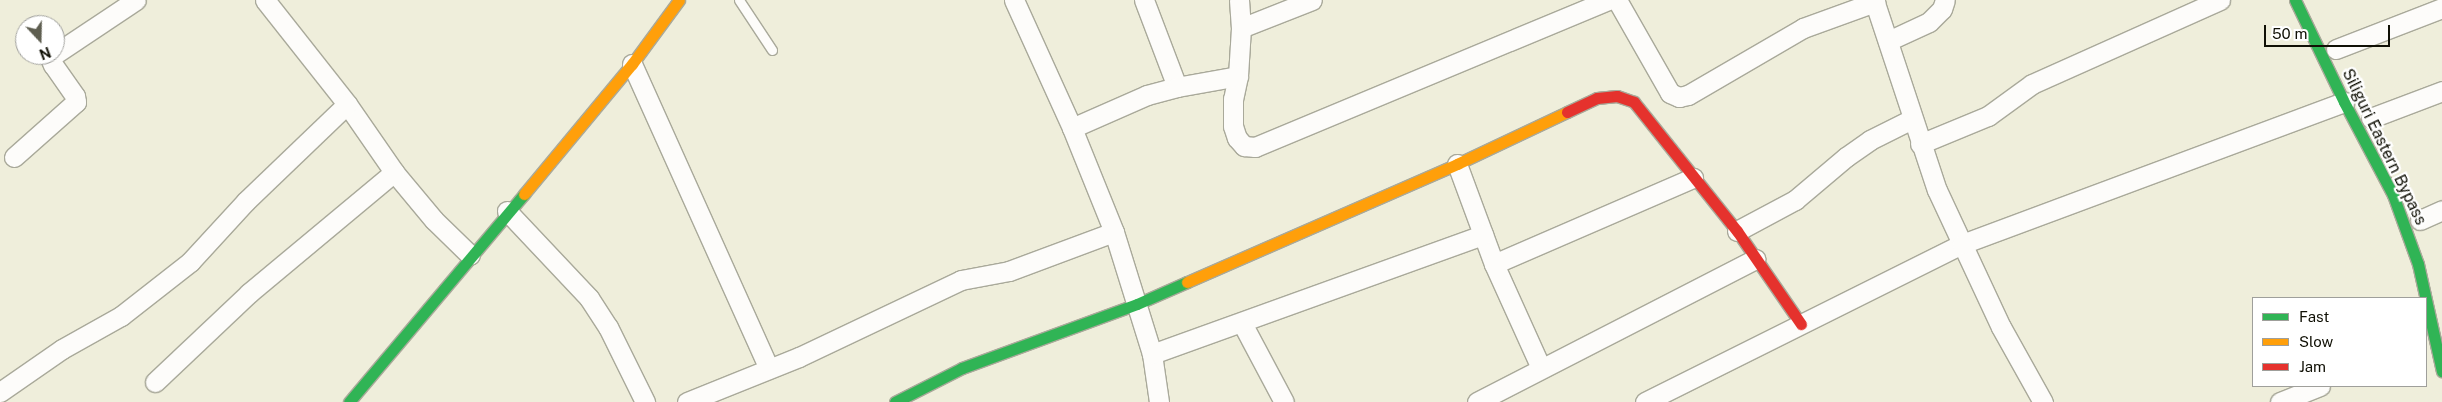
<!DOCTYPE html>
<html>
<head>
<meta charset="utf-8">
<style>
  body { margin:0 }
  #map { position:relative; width:2442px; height:402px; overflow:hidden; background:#efeedb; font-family:"Public Sans",sans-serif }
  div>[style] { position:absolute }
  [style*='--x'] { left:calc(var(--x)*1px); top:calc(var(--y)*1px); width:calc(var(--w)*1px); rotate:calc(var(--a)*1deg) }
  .roads { filter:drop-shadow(1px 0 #a9a99a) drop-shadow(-1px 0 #a9a99a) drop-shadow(0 1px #a9a99a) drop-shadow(0 -1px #a9a99a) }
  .lane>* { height:9px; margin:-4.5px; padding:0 4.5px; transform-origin:4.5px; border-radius:4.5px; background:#fdfcfa }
  .street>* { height:19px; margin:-9.5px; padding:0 9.5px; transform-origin:9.5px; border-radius:9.5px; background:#fdfcfa }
  .fast>* { height:11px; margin:-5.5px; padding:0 5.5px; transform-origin:5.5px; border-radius:5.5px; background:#30b455 }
  .slow>* { height:11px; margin:-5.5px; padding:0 5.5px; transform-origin:5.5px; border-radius:5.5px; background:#ff9f0a }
  .jam>* { height:11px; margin:-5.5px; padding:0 5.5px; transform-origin:5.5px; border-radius:5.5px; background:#e5322d }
  span { translate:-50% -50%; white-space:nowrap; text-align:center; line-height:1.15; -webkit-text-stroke:4.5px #fff; paint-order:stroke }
  .street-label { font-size:16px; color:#101005 }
  .legend { position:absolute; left:2252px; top:297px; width:175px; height:90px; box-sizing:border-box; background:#fff; border:1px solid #9f9f9b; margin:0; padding:6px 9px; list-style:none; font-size:15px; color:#101005 }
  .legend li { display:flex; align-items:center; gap:10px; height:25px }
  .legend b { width:25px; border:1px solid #9f9f9b }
  .north { position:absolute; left:15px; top:15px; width:50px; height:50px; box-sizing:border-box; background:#fff; border:1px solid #9f9f9b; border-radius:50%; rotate:159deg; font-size:14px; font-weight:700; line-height:20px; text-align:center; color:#101005 }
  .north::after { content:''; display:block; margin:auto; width:18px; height:22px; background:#5e5e50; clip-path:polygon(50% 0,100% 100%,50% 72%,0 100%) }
  .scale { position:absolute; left:2264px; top:25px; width:126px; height:22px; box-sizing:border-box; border:2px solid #101005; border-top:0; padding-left:6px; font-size:15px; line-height:18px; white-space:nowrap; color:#101005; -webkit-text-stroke:4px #fff; paint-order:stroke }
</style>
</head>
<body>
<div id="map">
  <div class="roads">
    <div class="lane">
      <div style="--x:739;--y:0;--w:60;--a:56.6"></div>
    </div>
    <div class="street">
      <div style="--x:265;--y:0;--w:132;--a:51.7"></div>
      <div style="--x:347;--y:104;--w:83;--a:55.3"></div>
      <div style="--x:394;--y:172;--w:62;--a:50.2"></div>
      <div style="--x:434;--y:220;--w:50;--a:44.2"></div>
      <div style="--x:1014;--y:0;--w:141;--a:65.6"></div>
      <div style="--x:1072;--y:128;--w:112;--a:68"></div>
      <div style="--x:1114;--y:232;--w:128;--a:72.7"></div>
      <div style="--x:1152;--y:354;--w:49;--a:81.7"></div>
      <div style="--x:1144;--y:0;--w:93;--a:69.2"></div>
      <div style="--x:1239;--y:0;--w:28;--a:86"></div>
      <div style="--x:1241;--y:28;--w:48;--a:93.6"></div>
      <div style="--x:1238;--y:76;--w:24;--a:102"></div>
      <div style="--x:1233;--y:99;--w:27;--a:90"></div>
      <div style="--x:1233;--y:126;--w:13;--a:72"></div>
      <div style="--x:1237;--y:138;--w:11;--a:49"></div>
      <div style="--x:1244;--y:146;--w:11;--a:5"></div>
      <div style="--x:1255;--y:147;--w:382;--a:-22.6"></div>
      <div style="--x:1617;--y:0;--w:107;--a:60.3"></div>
      <div style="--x:1670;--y:93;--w:10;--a:24"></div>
      <div style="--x:1679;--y:97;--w:9;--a:-13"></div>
      <div style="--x:1688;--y:95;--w:133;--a:-30.2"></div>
      <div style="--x:1803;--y:28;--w:77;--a:-19.9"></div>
      <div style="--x:1874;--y:0;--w:200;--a:71.7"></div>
      <div style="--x:1937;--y:190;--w:151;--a:65"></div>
      <div style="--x:2001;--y:327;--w:86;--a:60.8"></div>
      <div style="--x:1241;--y:28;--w:76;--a:-21.5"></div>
      <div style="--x:1888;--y:41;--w:45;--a:-24.9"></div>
      <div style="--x:1929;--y:22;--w:18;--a:-45"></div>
      <div style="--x:1942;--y:9;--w:9;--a:-72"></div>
      <div style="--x:2336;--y:49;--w:114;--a:-21.1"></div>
      <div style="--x:55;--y:54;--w:97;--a:-33.7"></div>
      <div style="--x:632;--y:64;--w:334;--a:65.8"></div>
      <div style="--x:2371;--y:118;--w:76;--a:-20.8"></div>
      <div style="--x:1072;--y:128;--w:82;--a:-23.7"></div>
      <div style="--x:1147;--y:95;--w:31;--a:-15"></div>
      <div style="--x:1177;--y:87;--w:62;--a:-10.2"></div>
      <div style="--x:1920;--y:144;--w:74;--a:-22.4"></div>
      <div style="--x:1988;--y:116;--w:54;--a:-36"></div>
      <div style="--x:2032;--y:84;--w:206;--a:-24.1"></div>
      <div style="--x:14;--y:157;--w:83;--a:-41.6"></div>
      <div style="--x:76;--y:102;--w:6;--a:-99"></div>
      <div style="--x:75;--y:96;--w:38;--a:-125"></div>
      <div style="--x:53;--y:65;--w:8;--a:-113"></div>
      <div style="--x:50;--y:58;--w:5;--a:-37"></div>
      <div style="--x:1457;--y:164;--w:107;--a:69.7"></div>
      <div style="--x:1494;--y:264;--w:114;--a:65.7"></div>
      <div style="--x:507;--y:211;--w:120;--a:46.7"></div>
      <div style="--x:589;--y:298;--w:35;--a:57"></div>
      <div style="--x:608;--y:327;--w:84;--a:63.7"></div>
      <div style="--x:2420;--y:220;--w:24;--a:-24"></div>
      <div style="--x:1737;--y:231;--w:66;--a:-28.1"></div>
      <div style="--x:1795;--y:200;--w:67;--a:-40.1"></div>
      <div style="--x:1846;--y:157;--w:29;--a:-35"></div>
      <div style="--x:1870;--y:140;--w:47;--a:-26.6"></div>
      <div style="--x:1494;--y:264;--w:217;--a:-23.4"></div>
      <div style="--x:1242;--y:323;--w:89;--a:62"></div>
      <div style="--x:1152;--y:354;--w:352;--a:-19.8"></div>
      <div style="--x:155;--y:382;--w:129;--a:-43.4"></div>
      <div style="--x:249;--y:293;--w:189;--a:-39.8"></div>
      <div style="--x:0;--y:392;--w:75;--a:-34.7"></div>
      <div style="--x:62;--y:349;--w:68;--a:-29.2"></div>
      <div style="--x:121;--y:316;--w:88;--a:-38"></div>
      <div style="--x:190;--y:262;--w:83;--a:-47.4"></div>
      <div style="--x:246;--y:201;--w:140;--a:-43.8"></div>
      <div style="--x:687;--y:402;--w:121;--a:-21.9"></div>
      <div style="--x:799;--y:357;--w:179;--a:-25.4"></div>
      <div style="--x:961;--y:280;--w:49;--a:-10.6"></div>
      <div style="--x:1009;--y:271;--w:112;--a:-20.4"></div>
      <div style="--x:1477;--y:402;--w:313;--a:-27.2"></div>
      <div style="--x:1645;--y:402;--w:354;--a:-26.5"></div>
      <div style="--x:1962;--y:244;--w:408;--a:-20.4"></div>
      <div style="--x:2280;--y:402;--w:43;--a:-21.8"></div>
    </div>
    <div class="fast">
      <div style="--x:2295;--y:0;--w:113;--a:64.3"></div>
      <div style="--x:2344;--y:102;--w:105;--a:62.2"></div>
      <div style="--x:2393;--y:195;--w:73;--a:70.1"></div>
      <div style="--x:2418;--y:264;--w:110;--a:77.4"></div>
      <div style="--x:349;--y:402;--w:272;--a:-49.9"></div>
      <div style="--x:895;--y:402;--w:75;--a:-26.9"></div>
      <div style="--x:962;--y:368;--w:186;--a:-20.1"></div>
      <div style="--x:1137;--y:304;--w:55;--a:-23.7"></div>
    </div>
    <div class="slow">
      <div style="--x:524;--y:194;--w:169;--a:-50.3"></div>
      <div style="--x:632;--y:64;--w:79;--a:-53.7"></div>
      <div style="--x:1187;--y:282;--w:295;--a:-23.6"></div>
      <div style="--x:1457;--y:164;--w:122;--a:-25.3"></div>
    </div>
    <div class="jam">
      <div style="--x:1567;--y:112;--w:33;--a:-25"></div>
      <div style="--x:1597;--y:98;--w:20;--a:-6"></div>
      <div style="--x:1617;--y:96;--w:18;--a:19"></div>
      <div style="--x:1634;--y:102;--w:165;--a:51.4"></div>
      <div style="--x:1737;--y:231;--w:113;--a:55.5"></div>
    </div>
  </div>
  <div class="street-label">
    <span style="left:2384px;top:147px;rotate:64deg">Siliguri Eastern Bypass</span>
  </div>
  <ul class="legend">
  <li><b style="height:6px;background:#30b455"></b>Fast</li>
  <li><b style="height:6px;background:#ff9f0a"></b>Slow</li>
  <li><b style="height:6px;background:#e5322d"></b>Jam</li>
  </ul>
  <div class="north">N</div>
  <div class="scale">50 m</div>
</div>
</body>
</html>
